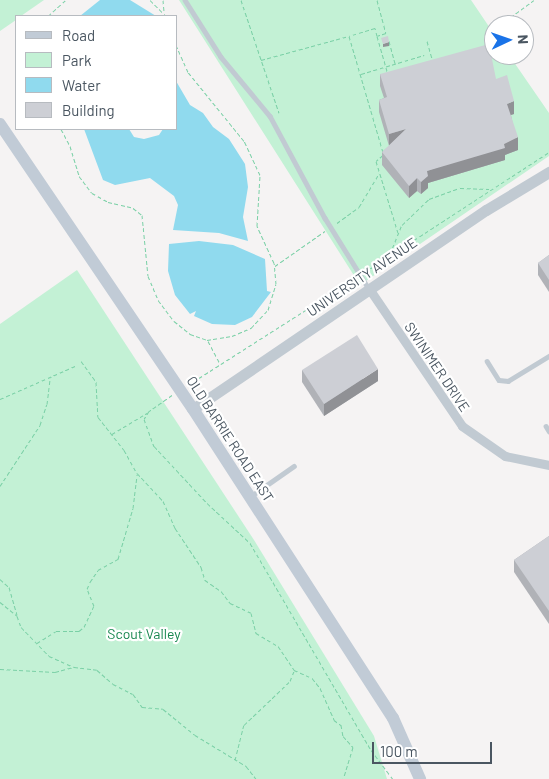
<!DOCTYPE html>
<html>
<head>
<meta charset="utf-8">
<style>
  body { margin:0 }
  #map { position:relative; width:549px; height:779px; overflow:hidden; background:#f5f3f3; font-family:Barlow,sans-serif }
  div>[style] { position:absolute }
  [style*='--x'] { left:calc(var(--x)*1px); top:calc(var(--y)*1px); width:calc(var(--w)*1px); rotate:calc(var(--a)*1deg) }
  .green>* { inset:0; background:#c3f1d5 }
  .water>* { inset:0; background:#90daee }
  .path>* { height:1px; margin-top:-0.5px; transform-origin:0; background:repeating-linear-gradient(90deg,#7ad0a6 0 4px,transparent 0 6.5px) }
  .service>* { height:4.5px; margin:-2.25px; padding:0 2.25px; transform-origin:2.25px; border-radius:2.25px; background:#c1cad2 }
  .minor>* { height:9px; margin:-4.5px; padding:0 4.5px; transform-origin:4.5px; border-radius:4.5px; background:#c1cad2 }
  .tertiary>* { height:11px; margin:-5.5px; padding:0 5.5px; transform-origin:5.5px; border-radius:5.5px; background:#c1cad2 }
  .secondary>* { height:12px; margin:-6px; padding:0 6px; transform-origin:6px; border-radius:6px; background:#c1cbd6 }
  .wall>* { inset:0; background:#b0b2b7 }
  .shaded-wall>* { inset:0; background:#909195 }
  .building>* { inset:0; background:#cdcfd5 }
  span { translate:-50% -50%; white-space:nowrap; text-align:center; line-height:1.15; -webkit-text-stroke:4.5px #fff; paint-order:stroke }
  .street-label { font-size:14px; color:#4a5661 }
  .park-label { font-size:14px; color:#17864f }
  .legend { position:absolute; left:15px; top:15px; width:162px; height:115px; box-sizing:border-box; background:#fff; border:1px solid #b7bbc0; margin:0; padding:6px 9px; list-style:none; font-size:15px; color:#4a5661 }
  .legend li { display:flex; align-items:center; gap:10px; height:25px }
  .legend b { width:25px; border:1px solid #b7bbc0 }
  .north { position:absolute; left:484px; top:15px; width:50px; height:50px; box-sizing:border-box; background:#fff; border:1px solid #b7bbc0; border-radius:50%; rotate:87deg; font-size:14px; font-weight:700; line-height:20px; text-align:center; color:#4a5661 }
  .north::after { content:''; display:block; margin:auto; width:18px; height:22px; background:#1a73e8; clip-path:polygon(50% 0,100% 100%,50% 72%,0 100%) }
  .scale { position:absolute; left:372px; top:742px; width:120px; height:22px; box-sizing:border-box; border:2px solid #4a5661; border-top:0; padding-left:6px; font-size:15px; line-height:18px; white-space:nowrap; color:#4a5661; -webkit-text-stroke:4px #fff; paint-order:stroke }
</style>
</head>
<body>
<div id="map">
  <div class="green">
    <div style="clip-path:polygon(0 0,44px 0,21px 16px,16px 16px,16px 20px,0 31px)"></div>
    <div style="clip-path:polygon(179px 0,471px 0,494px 34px,494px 55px,509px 55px,549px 113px,549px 156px,360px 285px)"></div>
    <div style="clip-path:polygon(77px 270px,254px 540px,374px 736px,387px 779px,0 779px,0 324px)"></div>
  </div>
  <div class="water">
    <div style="clip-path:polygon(100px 0,130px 0,156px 16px,80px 16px)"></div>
    <div style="clip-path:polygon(176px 81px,190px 105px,203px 113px,213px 127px,229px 139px,245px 164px,248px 187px,243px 217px,248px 241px,219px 233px,173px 230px,178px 205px,174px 196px,150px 178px,115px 185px,103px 180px,84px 129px,129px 129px,134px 137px,144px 139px,159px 135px,163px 129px,176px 129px)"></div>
    <div style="clip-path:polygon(199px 241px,233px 245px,265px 259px,267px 291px,271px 292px,252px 317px,235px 325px,212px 324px,194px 316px,196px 311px,190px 314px,175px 295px,168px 271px,169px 244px)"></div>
  </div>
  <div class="path">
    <div style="--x:150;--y:0;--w:23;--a:45"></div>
    <div style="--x:163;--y:0;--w:12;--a:85"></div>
    <div style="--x:241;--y:0;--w:119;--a:71.4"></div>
    <div style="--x:377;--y:0;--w:34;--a:75"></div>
    <div style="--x:386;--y:33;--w:9;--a:162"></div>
    <div style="--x:377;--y:36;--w:37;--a:74"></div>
    <div style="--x:48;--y:16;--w:24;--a:-42"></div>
    <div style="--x:500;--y:25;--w:42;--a:-36.3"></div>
    <div style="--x:377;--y:36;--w:8;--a:-104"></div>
    <div style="--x:375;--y:28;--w:27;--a:163"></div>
    <div style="--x:349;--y:36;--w:121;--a:73.7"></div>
    <div style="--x:389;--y:41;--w:23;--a:75"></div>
    <div style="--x:427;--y:41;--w:19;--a:74"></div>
    <div style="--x:261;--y:60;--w:91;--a:-15.3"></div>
    <div style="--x:361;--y:74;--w:66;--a:-16.8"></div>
    <div style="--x:61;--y:129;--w:19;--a:62"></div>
    <div style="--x:70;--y:146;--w:31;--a:73"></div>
    <div style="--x:79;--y:176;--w:21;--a:53"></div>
    <div style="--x:92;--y:193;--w:18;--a:29"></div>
    <div style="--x:108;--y:202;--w:26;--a:13"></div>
    <div style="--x:133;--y:208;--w:11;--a:38"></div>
    <div style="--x:142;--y:215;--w:61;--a:84.4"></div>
    <div style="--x:148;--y:276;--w:26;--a:67"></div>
    <div style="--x:158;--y:300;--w:26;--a:53"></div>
    <div style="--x:174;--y:321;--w:21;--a:39"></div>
    <div style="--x:190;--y:334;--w:18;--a:19"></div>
    <div style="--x:207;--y:340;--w:25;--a:-9"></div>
    <div style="--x:232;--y:336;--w:21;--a:-23"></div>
    <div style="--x:251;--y:328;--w:25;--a:-47"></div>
    <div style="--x:268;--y:310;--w:27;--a:-73"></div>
    <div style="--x:276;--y:284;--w:21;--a:-95"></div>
    <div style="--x:274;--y:263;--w:41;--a:-114.7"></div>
    <div style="--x:257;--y:226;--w:51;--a:-86.6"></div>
    <div style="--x:260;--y:175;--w:38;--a:-115"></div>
    <div style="--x:244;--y:141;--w:89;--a:-129.1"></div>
    <div style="--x:188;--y:72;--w:30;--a:-114"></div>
    <div style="--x:383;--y:155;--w:9;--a:139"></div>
    <div style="--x:376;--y:161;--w:75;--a:73"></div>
    <div style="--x:337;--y:223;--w:27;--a:-36"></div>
    <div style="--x:359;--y:207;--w:39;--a:-59"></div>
    <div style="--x:390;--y:254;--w:31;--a:-68"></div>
    <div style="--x:402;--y:225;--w:37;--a:-44"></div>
    <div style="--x:429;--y:199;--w:33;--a:-20"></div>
    <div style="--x:460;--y:188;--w:29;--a:2"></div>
    <div style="--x:275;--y:266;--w:61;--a:-35"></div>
    <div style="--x:365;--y:272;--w:220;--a:-33.1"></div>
    <div style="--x:208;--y:341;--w:26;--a:62"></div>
    <div style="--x:81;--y:361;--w:26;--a:54"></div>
    <div style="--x:96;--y:382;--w:35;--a:87"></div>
    <div style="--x:98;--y:417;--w:42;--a:51.8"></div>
    <div style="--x:124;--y:450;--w:26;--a:61"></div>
    <div style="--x:137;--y:473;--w:38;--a:47"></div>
    <div style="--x:163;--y:501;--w:30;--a:66"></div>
    <div style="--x:175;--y:528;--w:47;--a:56.3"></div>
    <div style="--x:201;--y:567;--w:14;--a:73"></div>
    <div style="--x:205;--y:580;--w:19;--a:35"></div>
    <div style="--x:221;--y:591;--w:15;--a:53"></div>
    <div style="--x:230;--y:603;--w:23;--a:25"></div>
    <div style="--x:251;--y:613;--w:21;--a:76"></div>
    <div style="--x:256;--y:633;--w:26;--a:31"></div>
    <div style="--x:278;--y:646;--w:29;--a:56"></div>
    <div style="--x:294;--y:670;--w:20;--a:24"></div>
    <div style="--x:312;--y:678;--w:13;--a:51"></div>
    <div style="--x:320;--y:688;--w:35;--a:66"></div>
    <div style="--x:334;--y:720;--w:9;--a:36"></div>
    <div style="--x:341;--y:725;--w:11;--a:80"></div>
    <div style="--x:343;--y:736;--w:15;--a:48"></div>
    <div style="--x:353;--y:747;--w:34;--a:107"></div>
    <div style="--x:188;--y:385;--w:199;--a:-32.5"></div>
    <div style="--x:172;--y:395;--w:28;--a:145"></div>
    <div style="--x:149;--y:411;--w:9;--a:122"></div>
    <div style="--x:144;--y:419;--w:29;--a:70"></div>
    <div style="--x:154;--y:446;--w:78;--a:47.1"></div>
    <div style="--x:207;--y:503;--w:59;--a:42.9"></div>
    <div style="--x:250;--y:543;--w:240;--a:59.7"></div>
    <div style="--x:371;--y:750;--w:36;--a:53"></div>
    <div style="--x:0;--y:399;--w:82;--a:-23.7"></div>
    <div style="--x:112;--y:434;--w:41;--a:-31"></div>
    <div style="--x:0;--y:486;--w:73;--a:-56.7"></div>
    <div style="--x:40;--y:425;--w:22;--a:-72"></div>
    <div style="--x:47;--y:404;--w:26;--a:-83"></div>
    <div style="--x:0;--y:579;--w:12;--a:42"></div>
    <div style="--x:9;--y:587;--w:29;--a:74"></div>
    <div style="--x:0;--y:602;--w:22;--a:39"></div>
    <div style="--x:17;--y:616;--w:12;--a:70"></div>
    <div style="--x:21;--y:627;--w:40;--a:46"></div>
    <div style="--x:49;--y:656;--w:27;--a:24"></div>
    <div style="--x:74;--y:667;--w:23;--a:7"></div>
    <div style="--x:97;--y:670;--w:21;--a:41"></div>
    <div style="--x:113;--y:684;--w:22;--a:27"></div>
    <div style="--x:133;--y:694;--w:16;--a:55"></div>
    <div style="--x:142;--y:707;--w:21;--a:5"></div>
    <div style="--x:163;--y:709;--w:41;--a:39.1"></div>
    <div style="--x:195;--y:735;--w:60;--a:31.3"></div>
    <div style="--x:246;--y:766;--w:16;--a:52"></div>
    <div style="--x:37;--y:643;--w:22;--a:-32"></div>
    <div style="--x:56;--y:631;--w:23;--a:0"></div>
    <div style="--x:79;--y:631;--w:6;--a:-39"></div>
    <div style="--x:84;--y:627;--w:23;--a:-65"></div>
    <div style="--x:94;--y:606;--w:18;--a:-112"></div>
    <div style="--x:87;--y:589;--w:8;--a:-67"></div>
    <div style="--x:90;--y:582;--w:14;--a:-56"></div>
    <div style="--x:98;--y:570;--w:23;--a:-29"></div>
    <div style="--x:118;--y:559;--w:53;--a:-73.6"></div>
    <div style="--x:133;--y:508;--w:34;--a:-83"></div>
    <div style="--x:0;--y:669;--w:55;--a:3.1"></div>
    <div style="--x:55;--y:672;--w:20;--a:-15"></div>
    <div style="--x:235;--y:760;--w:36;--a:-76"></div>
    <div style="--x:244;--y:725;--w:64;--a:-43.7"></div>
    <div style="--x:290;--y:681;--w:11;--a:-68"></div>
    <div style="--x:24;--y:779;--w:8;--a:0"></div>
  </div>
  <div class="service">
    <div style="--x:185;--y:0;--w:67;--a:57.7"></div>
    <div style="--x:221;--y:57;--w:77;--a:50.3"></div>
    <div style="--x:270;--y:116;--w:116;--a:61.7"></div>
    <div style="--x:325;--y:218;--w:84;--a:58.2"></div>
    <div style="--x:487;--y:361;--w:22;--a:58"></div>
    <div style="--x:499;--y:380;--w:9;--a:6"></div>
    <div style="--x:508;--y:381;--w:48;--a:-31.4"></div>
    <div style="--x:546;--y:426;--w:6;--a:59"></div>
    <div style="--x:251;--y:496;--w:52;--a:-34.9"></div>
  </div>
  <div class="minor">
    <div style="--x:370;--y:290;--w:164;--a:55.9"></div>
    <div style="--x:462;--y:426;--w:52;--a:34.9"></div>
    <div style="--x:505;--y:456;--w:45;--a:11.6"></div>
  </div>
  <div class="tertiary">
    <div style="--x:193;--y:409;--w:354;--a:-34.2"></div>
    <div style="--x:486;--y:210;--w:74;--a:-31.1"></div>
  </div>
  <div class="secondary">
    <div style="--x:0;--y:124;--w:344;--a:55.9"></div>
    <div style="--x:193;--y:409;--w:368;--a:57.1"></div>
    <div style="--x:393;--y:718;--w:67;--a:66.1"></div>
  </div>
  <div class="wall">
    <div style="clip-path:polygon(380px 74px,496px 79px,514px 114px,511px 115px,518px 150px,505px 155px,505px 160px,428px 183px,428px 188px,421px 194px,417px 191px,409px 198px,382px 165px,382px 152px,389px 146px,379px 112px,379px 100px,384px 98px,380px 86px)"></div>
    <div style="clip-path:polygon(549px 255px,549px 292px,538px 275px,538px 263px)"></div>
    <div style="clip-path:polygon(302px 370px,378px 381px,324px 416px,302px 382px)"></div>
    <div style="clip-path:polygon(549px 536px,549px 624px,514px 572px,514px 560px)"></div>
  </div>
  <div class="shaded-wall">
    <div style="clip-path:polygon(389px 42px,389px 46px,383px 47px,383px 44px)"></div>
    <div style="clip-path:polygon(514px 101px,514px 114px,507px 116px,507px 104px)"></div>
    <div style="clip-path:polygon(406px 129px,389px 146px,389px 134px)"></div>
    <div style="clip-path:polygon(518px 137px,518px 150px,505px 155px,505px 160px,428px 183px,428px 188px,421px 194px,421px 182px,427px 171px,504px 144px)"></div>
    <div style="clip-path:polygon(417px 178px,417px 191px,409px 198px,409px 186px)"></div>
    <div style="clip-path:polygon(378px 369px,378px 381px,324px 416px,324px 404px)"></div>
  </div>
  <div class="building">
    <div style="clip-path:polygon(388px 36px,389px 42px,383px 44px,381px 38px)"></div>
    <div style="clip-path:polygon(489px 44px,496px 79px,507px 75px,514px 101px,507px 104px,518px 137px,504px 144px,505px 148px,427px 171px,428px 176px,421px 182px,417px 178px,409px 186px,382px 152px,406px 129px,389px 134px,379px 100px,387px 97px,380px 74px)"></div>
    <div style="clip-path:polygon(549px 255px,549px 280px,538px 263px)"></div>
    <div style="clip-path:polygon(357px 335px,378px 369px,324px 404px,302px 370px)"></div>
    <div style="clip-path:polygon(549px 536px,549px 611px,514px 560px)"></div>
  </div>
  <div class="street-label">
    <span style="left:362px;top:277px;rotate:-34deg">UNIVERSITY AVENUE</span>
    <span style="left:437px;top:367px;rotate:56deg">SWINIMER DRIVE</span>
    <span style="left:230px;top:439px;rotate:57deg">OLD BARRIE ROAD EAST</span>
  </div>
  <div class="park-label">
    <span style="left:144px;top:634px">Scout Valley</span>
  </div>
  <ul class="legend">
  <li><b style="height:6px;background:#c1cbd6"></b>Road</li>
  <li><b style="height:14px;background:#c3f1d5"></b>Park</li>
  <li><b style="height:14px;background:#90daee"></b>Water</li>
  <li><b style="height:14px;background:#cdcfd5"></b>Building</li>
  </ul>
  <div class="north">N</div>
  <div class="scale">100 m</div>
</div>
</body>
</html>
